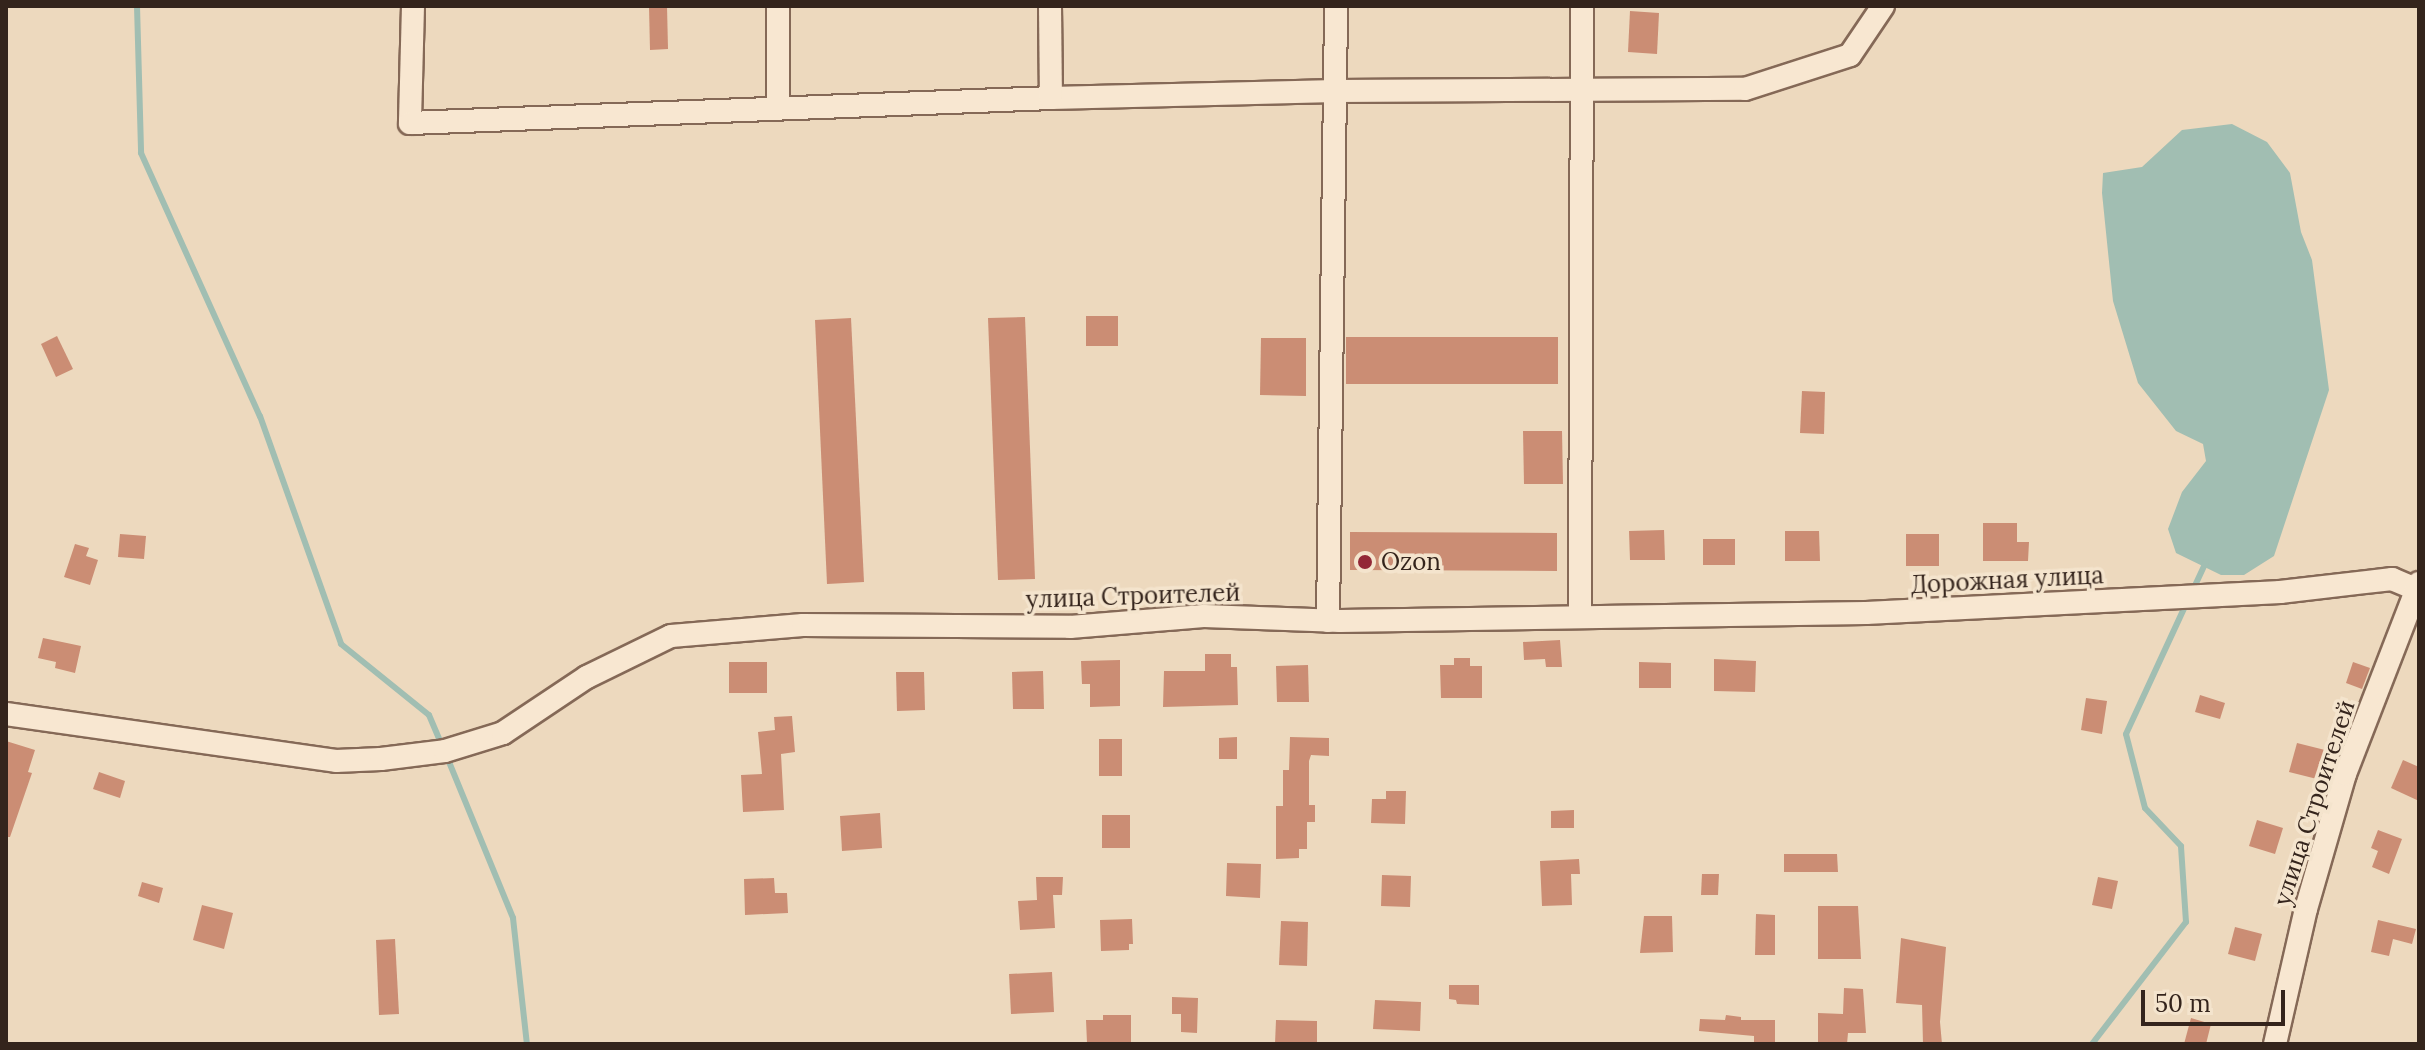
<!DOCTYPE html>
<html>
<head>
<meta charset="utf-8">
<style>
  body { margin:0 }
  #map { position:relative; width:2425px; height:1050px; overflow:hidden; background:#edd9be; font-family:Lora,serif }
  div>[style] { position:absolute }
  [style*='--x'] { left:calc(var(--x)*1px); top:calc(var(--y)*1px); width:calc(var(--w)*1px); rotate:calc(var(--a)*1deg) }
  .water>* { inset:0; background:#a1beb2 }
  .stream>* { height:6px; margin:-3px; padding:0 3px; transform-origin:3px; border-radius:3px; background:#a1beb2 }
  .building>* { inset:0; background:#cb8d74 }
  .roads { filter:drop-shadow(2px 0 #856957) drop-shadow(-2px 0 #856957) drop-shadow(0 2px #856957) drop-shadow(0 -2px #856957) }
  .minor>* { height:22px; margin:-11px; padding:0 11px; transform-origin:11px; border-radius:11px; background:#f8e7d1 }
  .dots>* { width:22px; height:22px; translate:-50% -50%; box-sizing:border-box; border:4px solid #f4e4cd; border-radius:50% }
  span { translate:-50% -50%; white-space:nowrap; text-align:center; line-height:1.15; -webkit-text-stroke:7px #f4e4cd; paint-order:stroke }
  .poi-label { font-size:24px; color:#34241c }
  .left { translate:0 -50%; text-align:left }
  .street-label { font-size:24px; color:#34241c }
  .frame { position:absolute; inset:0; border:8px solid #34241c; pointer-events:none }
  .scale { position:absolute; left:2141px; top:990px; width:144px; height:36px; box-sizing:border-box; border:4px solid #34241c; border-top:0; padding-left:10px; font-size:24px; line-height:28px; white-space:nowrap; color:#34241c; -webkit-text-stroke:6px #f4e4cd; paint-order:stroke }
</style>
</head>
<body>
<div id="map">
  <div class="water">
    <div style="clip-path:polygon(2232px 124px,2267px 142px,2290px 173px,2301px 232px,2312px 260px,2329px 390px,2274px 556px,2244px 575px,2221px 575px,2176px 553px,2168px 529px,2182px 492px,2206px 461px,2203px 444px,2176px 431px,2138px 383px,2113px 301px,2102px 193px,2103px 173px,2142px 167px,2182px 130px)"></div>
  </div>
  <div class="stream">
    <div style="--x:137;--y:6;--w:147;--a:88.4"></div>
    <div style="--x:141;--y:153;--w:289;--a:65.7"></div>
    <div style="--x:260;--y:416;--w:242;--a:70.4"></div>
    <div style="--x:341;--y:644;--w:113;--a:38.9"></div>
    <div style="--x:429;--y:715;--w:34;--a:67"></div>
    <div style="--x:2192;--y:592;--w:33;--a:-65"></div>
    <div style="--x:447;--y:757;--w:174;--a:67.7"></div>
    <div style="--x:513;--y:918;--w:127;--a:83.7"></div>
    <div style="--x:2092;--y:1044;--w:154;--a:-52.4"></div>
    <div style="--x:2186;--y:922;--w:76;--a:-93.8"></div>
    <div style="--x:2181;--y:846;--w:52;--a:-133.5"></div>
    <div style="--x:2145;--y:808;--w:76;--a:-104.4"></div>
    <div style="--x:2126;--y:734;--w:145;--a:-65.2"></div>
  </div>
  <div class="building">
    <div style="clip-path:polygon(649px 6px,667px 6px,668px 49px,650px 50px)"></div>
    <div style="clip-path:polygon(1630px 11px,1659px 13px,1657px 54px,1628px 52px)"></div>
    <div style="clip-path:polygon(1086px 316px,1118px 316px,1118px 346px,1086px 346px)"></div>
    <div style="clip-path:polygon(1025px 317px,1035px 579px,998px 580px,988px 318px)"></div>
    <div style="clip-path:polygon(851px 318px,864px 582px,827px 584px,815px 320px)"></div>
    <div style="clip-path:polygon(57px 336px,73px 369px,56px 377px,41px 344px)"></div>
    <div style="clip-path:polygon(1346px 337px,1558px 337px,1558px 384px,1346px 384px)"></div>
    <div style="clip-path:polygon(1261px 338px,1306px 338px,1306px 396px,1260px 395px)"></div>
    <div style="clip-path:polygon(1802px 391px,1825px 392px,1824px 434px,1800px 433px)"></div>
    <div style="clip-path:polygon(1523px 431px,1562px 431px,1563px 484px,1524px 484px)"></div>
    <div style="clip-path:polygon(1983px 523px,2017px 523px,2017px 542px,2029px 542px,2028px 561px,1983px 561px)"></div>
    <div style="clip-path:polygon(1664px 530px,1665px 560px,1630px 560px,1629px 531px)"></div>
    <div style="clip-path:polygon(1785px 531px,1819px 531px,1820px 561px,1785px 561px)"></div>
    <div style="clip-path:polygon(1350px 532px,1557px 533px,1557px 571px,1350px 570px)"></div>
    <div style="clip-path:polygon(120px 534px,146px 536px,144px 559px,118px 557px)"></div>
    <div style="clip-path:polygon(1906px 534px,1939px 534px,1939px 566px,1906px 566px)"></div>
    <div style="clip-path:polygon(1703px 539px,1735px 539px,1735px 565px,1703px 565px)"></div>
    <div style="clip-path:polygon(75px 544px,89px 548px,86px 556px,98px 560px,90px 585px,64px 577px)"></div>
    <div style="clip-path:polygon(43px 638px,81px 646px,75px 673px,55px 668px,56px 662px,38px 658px)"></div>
    <div style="clip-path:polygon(1560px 640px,1562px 667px,1546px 667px,1545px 659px,1524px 660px,1523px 642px)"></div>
    <div style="clip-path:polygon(1205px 654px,1231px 654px,1231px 667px,1237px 667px,1238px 705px,1163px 707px,1164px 671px,1205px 671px)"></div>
    <div style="clip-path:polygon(1454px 658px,1470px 658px,1470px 666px,1482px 666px,1482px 698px,1441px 698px,1440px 665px,1454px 665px)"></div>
    <div style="clip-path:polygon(1714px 659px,1756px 661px,1755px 692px,1714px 691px)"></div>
    <div style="clip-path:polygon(1120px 660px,1120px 706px,1090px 707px,1090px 684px,1082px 684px,1081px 661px)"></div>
    <div style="clip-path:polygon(729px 662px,767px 662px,767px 693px,729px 693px)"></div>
    <div style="clip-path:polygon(1639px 662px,1671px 663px,1671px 688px,1639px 688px)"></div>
    <div style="clip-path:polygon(2353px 662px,2370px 668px,2362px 689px,2346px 683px)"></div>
    <div style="clip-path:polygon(1308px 665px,1309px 702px,1277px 702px,1276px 666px)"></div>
    <div style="clip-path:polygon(1043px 671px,1044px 709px,1013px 709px,1012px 672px)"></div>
    <div style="clip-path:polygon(896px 672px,924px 672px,925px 710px,897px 711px)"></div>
    <div style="clip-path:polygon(2200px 695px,2225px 703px,2220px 719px,2195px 712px)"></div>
    <div style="clip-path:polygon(2086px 698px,2107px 701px,2102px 734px,2081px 730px)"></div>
    <div style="clip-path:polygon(792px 716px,795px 752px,781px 754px,784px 810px,743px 812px,741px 775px,762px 774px,758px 732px,775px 730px,774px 717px)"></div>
    <div style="clip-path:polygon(1237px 737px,1237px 759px,1219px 759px,1219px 738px)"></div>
    <div style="clip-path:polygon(1290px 737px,1329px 738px,1329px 756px,1311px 755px,1309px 761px,1309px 805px,1315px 805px,1315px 822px,1307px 822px,1307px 849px,1299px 849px,1299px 858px,1276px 859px,1276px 806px,1283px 806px,1283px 770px,1289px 770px)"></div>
    <div style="clip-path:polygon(1099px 739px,1122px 739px,1122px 776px,1099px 776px)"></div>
    <div style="clip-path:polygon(6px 741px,35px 750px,28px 772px,32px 773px,10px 837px,6px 837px)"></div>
    <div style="clip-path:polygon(2297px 743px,2329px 751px,2321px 780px,2289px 772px)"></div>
    <div style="clip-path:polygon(2403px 760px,2419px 767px,2419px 801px,2391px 788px)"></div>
    <div style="clip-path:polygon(99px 772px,125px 781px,120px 798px,93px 789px)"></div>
    <div style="clip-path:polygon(1386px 791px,1406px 791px,1405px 824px,1371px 823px,1372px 799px,1386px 799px)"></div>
    <div style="clip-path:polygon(1574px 810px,1574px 828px,1551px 828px,1551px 811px)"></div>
    <div style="clip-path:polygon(880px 813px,882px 848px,842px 851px,840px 816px)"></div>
    <div style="clip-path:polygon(1102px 815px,1130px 815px,1130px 848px,1102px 848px)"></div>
    <div style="clip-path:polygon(2257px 820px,2283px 828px,2275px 854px,2249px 846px)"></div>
    <div style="clip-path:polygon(2378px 830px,2402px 839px,2389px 874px,2372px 867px,2378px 851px,2371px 848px)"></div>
    <div style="clip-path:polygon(1784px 854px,1837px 854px,1838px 872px,1784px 872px)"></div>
    <div style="clip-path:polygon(1579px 859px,1580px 874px,1571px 874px,1572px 905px,1542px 906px,1540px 861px)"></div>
    <div style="clip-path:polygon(1227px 863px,1261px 864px,1260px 898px,1226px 896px)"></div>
    <div style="clip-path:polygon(1702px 874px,1719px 874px,1718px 895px,1701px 895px)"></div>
    <div style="clip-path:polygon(1382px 875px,1411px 876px,1410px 907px,1381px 906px)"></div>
    <div style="clip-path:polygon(1036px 877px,1063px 877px,1062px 895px,1053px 895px,1055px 928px,1020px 930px,1018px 901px,1037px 900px)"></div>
    <div style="clip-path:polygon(2098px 877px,2118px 881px,2112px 909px,2092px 905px)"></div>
    <div style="clip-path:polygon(774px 878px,775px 893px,787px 893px,788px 913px,745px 915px,744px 879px)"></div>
    <div style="clip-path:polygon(142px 882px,163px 888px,159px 903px,138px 896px)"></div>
    <div style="clip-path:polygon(202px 905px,233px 913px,224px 949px,193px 940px)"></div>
    <div style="clip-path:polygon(1818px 906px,1858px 906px,1861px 959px,1818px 959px)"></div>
    <div style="clip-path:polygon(1756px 914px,1775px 915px,1775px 955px,1755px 955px)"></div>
    <div style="clip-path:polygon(1644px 916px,1672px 916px,1673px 952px,1640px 953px)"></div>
    <div style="clip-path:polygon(1132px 919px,1133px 944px,1129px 944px,1129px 950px,1101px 951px,1100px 920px)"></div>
    <div style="clip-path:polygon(2378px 920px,2416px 929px,2412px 944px,2393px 939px,2389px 956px,2371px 952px)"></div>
    <div style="clip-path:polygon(1281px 921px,1308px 922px,1307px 966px,1279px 965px)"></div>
    <div style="clip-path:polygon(2235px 927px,2262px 934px,2255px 961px,2228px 954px)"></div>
    <div style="clip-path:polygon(1901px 938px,1946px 947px,1940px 1022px,1942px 1044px,1923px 1044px,1922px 1005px,1896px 1003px)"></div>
    <div style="clip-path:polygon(395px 939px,399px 1014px,379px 1015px,376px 940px)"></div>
    <div style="clip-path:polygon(1052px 972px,1054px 1012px,1011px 1014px,1009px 974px)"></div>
    <div style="clip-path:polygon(1449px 985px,1479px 985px,1479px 1005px,1457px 1004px,1456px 1000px,1449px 999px)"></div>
    <div style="clip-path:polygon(1844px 988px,1863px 989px,1866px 1033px,1848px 1033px,1847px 1044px,1818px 1044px,1818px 1013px,1843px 1014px)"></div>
    <div style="clip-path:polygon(1172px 997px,1198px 998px,1197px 1033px,1181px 1032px,1181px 1014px,1172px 1014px)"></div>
    <div style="clip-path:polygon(1375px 1000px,1421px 1002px,1420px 1031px,1373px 1029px)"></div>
    <div style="clip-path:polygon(1103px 1015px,1131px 1015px,1131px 1044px,1087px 1043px,1086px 1020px,1103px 1020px)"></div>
    <div style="clip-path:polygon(1726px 1015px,1741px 1017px,1741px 1020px,1775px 1020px,1775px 1044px,1754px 1044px,1754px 1036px,1699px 1031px,1700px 1019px,1725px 1020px)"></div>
    <div style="clip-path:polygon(2191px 1018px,2211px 1024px,2206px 1044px,2184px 1044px)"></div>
    <div style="clip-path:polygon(1276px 1020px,1317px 1021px,1317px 1044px,1275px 1044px)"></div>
  </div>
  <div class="roads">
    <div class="minor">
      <div style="--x:413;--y:6;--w:117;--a:91.5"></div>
      <div style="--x:410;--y:123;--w:641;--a:-2.23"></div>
      <div style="--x:1051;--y:98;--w:285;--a:-1.4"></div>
      <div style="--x:1336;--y:91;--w:409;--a:-0.3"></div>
      <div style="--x:1745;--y:89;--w:110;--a:-17.9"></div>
      <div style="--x:1850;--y:55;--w:59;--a:-56"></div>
      <div style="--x:778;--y:6;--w:100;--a:90"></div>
      <div style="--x:1050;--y:6;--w:92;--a:89.4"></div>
      <div style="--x:1580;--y:617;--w:611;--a:-89.81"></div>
      <div style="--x:1328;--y:621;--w:615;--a:-89.25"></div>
      <div style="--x:6;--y:714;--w:333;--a:8.1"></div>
      <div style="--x:336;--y:761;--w:45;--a:-2.5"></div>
      <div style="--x:381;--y:759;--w:64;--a:-7.1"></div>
      <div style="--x:445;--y:751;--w:61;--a:-17.2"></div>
      <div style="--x:503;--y:733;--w:101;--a:-33.7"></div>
      <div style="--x:587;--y:677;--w:93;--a:-26"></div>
      <div style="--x:671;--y:636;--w:132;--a:-4.8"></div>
      <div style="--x:803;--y:625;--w:267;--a:0.4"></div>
      <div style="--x:1070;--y:627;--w:134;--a:-4.7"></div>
      <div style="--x:1204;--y:616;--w:136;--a:2.1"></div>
      <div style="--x:1340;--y:621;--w:526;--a:-0.87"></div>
      <div style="--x:1866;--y:613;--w:415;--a:-2.9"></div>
      <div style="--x:2280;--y:592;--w:113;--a:-6.6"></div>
      <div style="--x:2392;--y:579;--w:26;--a:23"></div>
      <div style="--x:2275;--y:1044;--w:139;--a:-77.1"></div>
      <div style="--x:2306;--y:909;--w:141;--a:-73.9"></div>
      <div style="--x:2345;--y:774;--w:205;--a:-68.8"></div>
    </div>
  </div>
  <div class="dots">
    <div style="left:1365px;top:562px;background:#932837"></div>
  </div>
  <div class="poi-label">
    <span class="left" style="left:1381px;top:562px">Ozon</span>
  </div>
  <div class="street-label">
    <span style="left:2007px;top:580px;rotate:-3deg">Дорожная улица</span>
    <span style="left:1133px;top:596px;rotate:-2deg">улица Строителей</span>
    <span style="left:2314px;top:803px;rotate:-72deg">улица Строителей</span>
  </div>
  <div class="frame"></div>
  <div class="scale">50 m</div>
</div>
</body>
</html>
